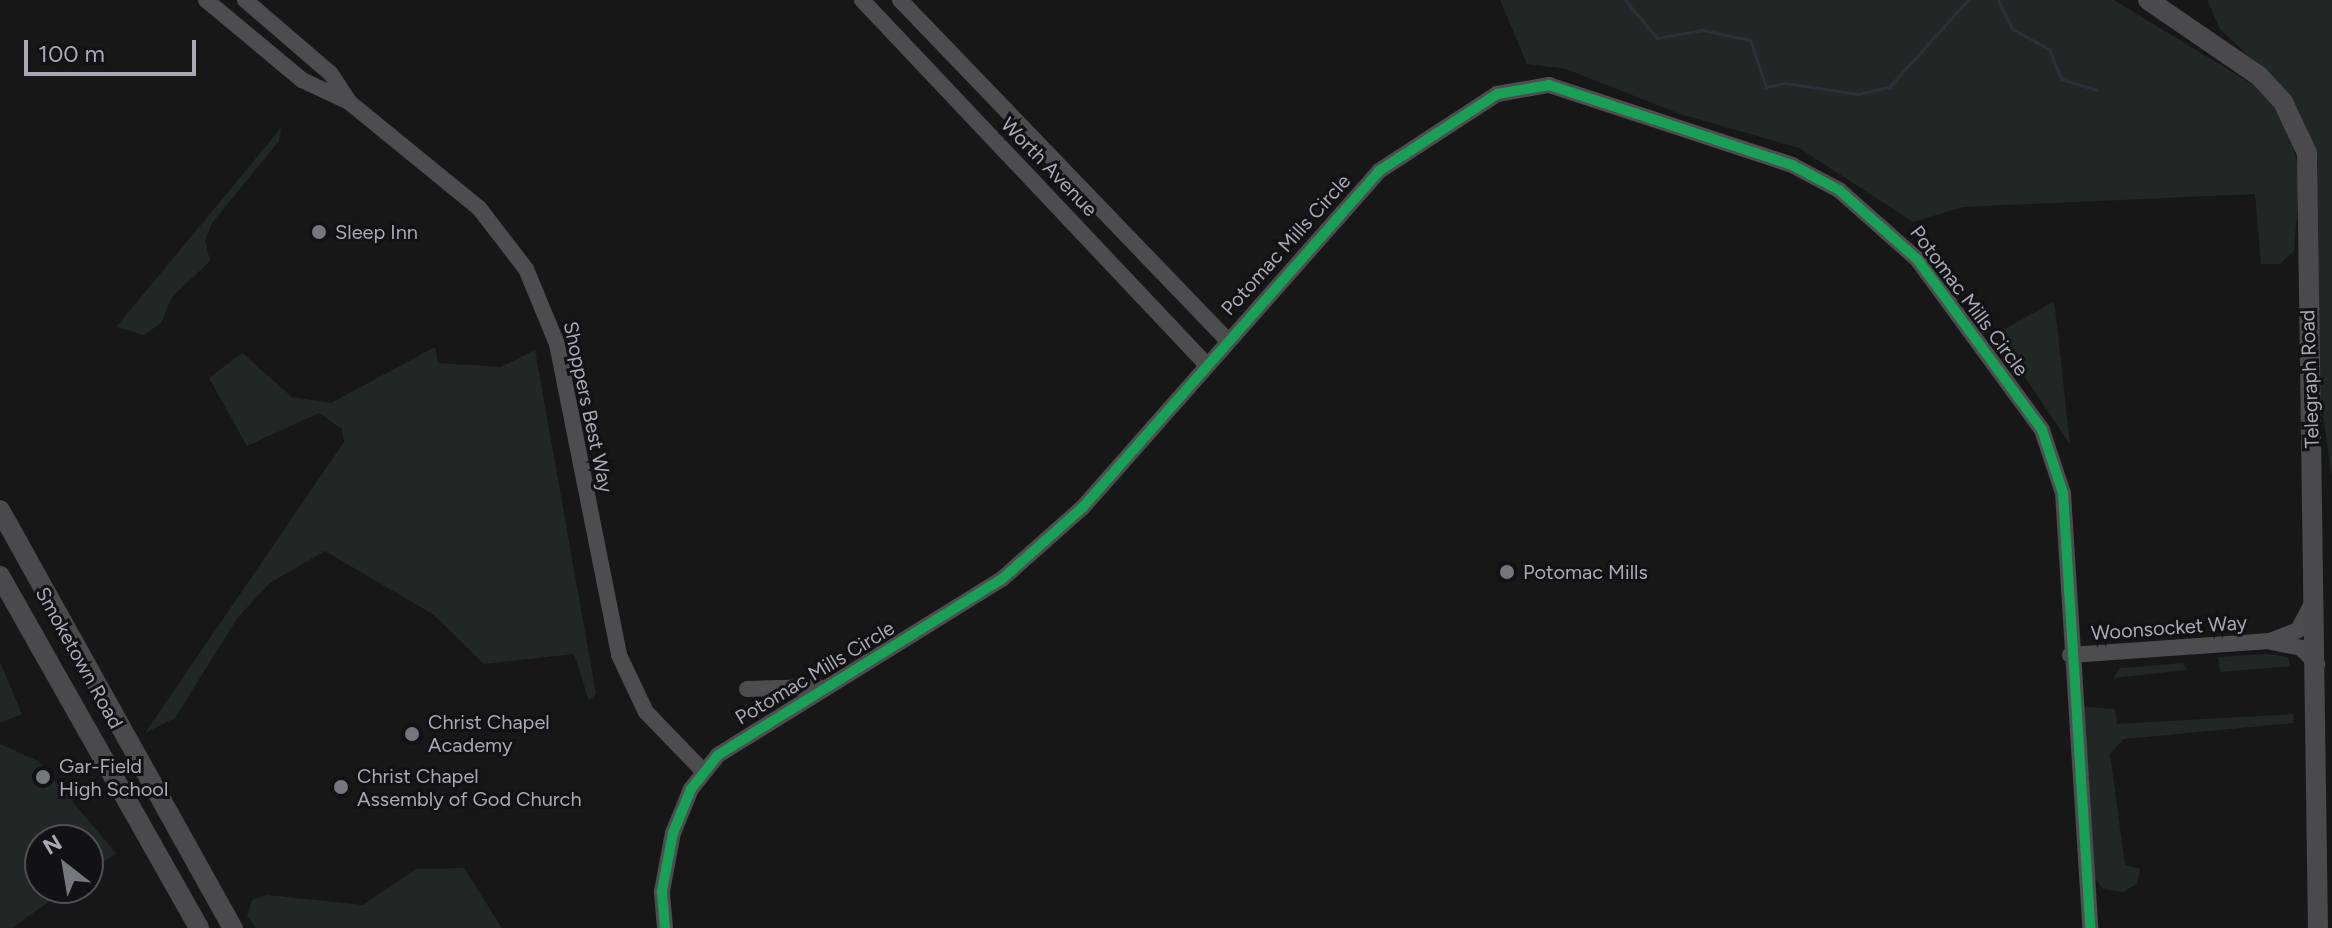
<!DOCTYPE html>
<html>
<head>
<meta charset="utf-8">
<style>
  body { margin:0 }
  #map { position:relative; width:2332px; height:928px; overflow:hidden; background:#171717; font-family:Figtree,sans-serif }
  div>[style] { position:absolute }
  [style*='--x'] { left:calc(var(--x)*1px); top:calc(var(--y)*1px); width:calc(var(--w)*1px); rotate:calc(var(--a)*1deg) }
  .green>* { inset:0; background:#212724 }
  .stream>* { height:3px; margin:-1.5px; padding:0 1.5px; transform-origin:1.5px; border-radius:1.5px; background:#2d3039 }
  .minor>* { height:16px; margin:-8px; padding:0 8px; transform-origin:8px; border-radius:8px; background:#4d4d50 }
  .major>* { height:20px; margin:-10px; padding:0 10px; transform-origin:10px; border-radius:10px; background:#4a4a4d }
  .cycleway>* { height:10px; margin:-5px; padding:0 5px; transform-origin:5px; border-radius:5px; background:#1a9f57 }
  .dots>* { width:22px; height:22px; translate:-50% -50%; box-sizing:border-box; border:4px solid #121113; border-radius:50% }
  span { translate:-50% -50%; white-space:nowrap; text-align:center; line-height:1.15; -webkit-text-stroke:6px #121113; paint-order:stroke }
  .street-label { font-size:20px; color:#a9a9b6 }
  .poi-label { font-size:20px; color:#a9a9b6 }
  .left { translate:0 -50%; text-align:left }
  .north { position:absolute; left:24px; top:824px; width:80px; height:80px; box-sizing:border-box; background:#121113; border:2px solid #4e4e54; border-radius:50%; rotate:329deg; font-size:22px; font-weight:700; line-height:32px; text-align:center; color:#a9a9b6 }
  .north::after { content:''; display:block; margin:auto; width:28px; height:36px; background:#76767e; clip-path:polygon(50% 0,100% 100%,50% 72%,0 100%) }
  .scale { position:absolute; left:24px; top:40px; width:172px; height:36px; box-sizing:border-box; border:4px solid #a9a9b6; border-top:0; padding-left:10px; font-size:24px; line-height:28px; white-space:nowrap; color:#a9a9b6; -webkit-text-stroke:6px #121113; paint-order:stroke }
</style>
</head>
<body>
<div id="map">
  <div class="green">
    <div style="clip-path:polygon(1500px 0,2114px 0,2265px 92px,2288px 122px,2300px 177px,2294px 251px,2280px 264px,2261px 264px,2255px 194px,1963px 207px,1913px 222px,1799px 148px,1680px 114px,1566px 69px,1527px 64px)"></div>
    <div style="clip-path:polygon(2207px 0,2332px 0,2332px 477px,2312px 340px,2318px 160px,2288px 93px,2220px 29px)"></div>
    <div style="clip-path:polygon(281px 128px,279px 141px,212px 223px,205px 240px,210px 261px,172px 297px,161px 323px,144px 335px,116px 327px)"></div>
    <div style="clip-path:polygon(2053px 302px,2055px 308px,2070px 444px,2000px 340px,2003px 330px)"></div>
    <div style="clip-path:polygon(435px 347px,438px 363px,501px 367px,535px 350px,596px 694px,589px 701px,574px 654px,484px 664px,434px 615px,325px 551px,270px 583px,238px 617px,175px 718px,145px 733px,344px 442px,342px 429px,319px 413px,247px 446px,209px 378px,242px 353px,292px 397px,331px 403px)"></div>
    <div style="clip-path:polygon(2267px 654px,2288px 657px,2290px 666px,2220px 672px,2218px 657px)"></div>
    <div style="clip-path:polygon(0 662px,22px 714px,0 723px)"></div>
    <div style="clip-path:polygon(2183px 663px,2188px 670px,2113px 678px,2120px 668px)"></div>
    <div style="clip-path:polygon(2084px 707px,2115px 709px,2117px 724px,2294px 714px,2293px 723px,2124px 739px,2110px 754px,2125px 865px,2140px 869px,2137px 884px,2123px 892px,2103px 889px,2095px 878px)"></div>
    <div style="clip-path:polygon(0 744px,38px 761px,116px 853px,88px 873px,88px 840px,40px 840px,40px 888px,68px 888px,12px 928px,0 928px)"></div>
    <div style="clip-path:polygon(464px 868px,502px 928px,256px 928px,247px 916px,252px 900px,267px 895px,363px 905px,416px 869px)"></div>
  </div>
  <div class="stream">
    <div style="--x:1625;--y:0;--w:50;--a:49.9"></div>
    <div style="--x:1657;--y:38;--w:46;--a:-10.1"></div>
    <div style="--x:1702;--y:30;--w:49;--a:11.8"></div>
    <div style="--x:1750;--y:40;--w:50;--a:71.2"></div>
    <div style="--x:1766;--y:87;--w:19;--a:-12"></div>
    <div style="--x:1785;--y:83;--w:74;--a:8.6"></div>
    <div style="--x:1858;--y:94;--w:32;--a:-13"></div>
    <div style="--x:1889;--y:87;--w:118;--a:-47.8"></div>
    <div style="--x:1998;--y:0;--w:32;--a:64"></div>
    <div style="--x:2012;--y:29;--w:42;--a:28.4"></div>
    <div style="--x:2049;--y:49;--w:32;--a:68"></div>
    <div style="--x:2061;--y:79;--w:37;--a:17"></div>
  </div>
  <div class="minor">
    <div style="--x:206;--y:0;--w:125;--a:39.8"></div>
    <div style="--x:302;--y:80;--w:52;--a:25.1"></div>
    <div style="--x:245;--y:0;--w:113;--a:40.7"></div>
    <div style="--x:331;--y:74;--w:33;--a:57"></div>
    <div style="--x:349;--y:102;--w:168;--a:39.2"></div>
    <div style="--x:479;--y:208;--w:77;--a:52.4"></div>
    <div style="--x:526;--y:269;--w:81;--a:67.5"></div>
    <div style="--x:557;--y:344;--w:317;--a:78.7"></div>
    <div style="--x:619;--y:655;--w:63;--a:64.7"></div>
    <div style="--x:646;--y:712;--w:82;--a:46"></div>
    <div style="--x:862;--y:0;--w:501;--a:46.62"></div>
    <div style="--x:900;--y:0;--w:472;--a:46.1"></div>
    <div style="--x:2271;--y:642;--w:31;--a:11"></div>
    <div style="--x:2301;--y:648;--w:23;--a:45"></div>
    <div style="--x:2070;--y:655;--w:200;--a:-4"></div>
    <div style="--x:2270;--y:641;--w:30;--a:-21"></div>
    <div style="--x:2298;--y:630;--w:32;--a:-62"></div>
    <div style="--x:747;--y:689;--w:71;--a:-1.6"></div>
    <div style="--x:665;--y:928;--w:37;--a:-95"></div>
    <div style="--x:662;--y:891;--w:59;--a:-79.3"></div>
    <div style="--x:673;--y:833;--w:48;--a:-67.8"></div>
    <div style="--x:691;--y:789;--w:43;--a:-51.5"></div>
    <div style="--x:718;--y:755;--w:334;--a:-31.8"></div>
    <div style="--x:1002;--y:579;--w:108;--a:-41.6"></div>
    <div style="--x:1083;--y:507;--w:448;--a:-48.6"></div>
    <div style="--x:1379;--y:171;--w:141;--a:-33.1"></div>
    <div style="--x:1497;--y:94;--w:53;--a:-9.8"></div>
    <div style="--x:1549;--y:85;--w:256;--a:18.2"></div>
    <div style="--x:1792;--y:165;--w:53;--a:28"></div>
    <div style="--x:1839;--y:190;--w:104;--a:41.5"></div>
    <div style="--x:1917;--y:259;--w:212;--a:53.8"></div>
    <div style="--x:2042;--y:430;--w:66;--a:71.6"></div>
    <div style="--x:2063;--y:493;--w:436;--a:86.4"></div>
  </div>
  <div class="major">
    <div style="--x:2148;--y:0;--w:135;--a:34.4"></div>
    <div style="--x:2259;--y:76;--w:35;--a:47"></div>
    <div style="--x:2283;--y:102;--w:56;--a:64.8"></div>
    <div style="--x:2307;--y:153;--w:775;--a:89.19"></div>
    <div style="--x:0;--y:510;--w:479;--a:60.9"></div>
    <div style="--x:0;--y:576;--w:404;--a:60.5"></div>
  </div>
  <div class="cycleway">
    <div style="--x:665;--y:928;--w:37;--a:-95"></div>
    <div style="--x:662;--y:891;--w:59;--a:-79.3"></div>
    <div style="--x:673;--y:833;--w:48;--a:-67.8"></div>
    <div style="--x:691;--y:789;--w:43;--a:-51.5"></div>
    <div style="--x:718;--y:755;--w:334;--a:-31.8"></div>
    <div style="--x:1002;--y:579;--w:108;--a:-41.6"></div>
    <div style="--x:1083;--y:507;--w:448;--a:-48.6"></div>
    <div style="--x:1379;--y:171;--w:141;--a:-33.1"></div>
    <div style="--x:1497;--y:94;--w:53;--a:-9.8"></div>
    <div style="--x:1549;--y:85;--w:256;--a:18.2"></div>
    <div style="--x:1792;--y:165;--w:53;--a:28"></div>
    <div style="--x:1839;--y:190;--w:104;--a:41.5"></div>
    <div style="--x:1917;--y:259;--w:212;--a:53.8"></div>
    <div style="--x:2042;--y:430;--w:66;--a:71.6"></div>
    <div style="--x:2063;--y:493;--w:436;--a:86.4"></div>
  </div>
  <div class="dots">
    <div style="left:319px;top:232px;background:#76767e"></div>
    <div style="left:1507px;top:572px;background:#76767e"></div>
    <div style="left:412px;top:734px;background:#76767e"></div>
    <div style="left:43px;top:777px;background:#76767e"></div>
    <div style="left:341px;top:787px;background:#76767e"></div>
  </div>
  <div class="street-label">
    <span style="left:1049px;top:167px;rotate:46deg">Worth Avenue</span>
    <span style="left:1286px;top:245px;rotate:-48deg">Potomac Mills Circle</span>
    <span style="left:1969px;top:301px;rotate:53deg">Potomac Mills Circle</span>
    <span style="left:2310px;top:379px;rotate:-92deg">Telegraph Road</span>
    <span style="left:588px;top:407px;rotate:78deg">Shoppers Best Way</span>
    <span style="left:2169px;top:628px;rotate:-4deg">Woonsocket Way</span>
    <span style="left:79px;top:658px;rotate:61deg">Smoketown Road</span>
    <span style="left:815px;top:673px;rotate:-31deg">Potomac Mills Circle</span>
  </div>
  <div class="poi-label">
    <span class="left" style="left:335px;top:232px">Sleep Inn</span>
    <span class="left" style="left:1523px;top:572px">Potomac Mills</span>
    <span class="left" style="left:428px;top:734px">Christ Chapel<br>Academy</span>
    <span class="left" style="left:59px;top:778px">Gar-Field<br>High School</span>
    <span class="left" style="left:357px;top:788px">Christ Chapel<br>Assembly of God Church</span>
  </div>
  <div class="north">N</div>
  <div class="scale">100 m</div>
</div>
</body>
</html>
